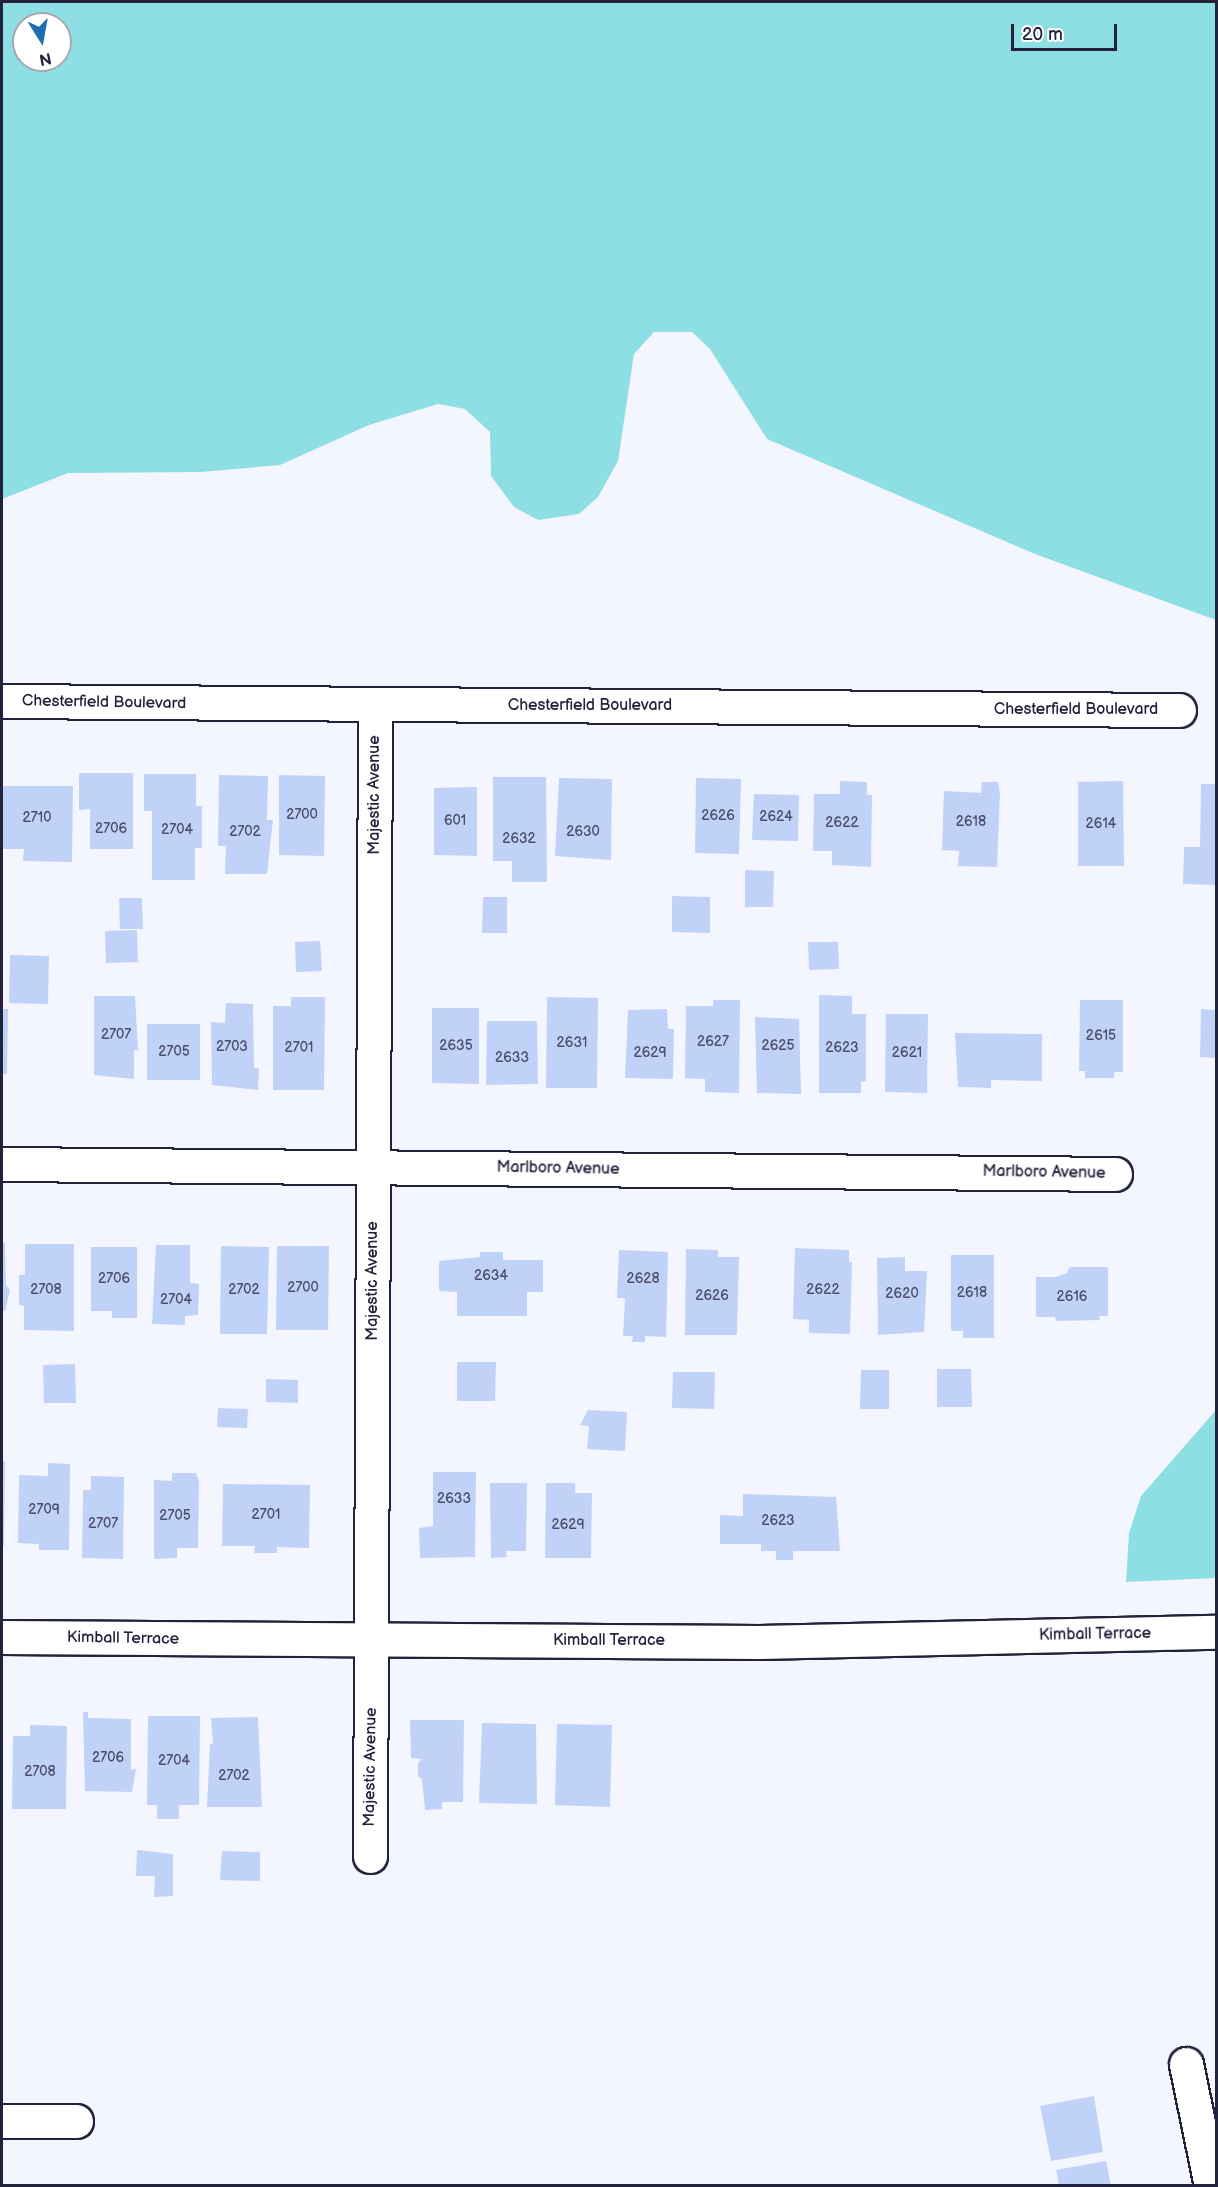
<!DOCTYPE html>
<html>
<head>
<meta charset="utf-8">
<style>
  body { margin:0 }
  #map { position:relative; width:1218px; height:2187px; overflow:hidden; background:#f3f6fe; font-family:"Balsamiq Sans",sans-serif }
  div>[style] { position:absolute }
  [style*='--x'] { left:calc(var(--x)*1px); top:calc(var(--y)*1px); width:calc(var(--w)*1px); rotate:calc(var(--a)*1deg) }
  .water>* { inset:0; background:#8ddfe4 }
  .building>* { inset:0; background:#c1d2f8 }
  .roads { filter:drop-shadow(2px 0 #22223b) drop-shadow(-2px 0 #22223b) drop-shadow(0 2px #22223b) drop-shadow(0 -2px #22223b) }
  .minor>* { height:33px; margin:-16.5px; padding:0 16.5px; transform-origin:16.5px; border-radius:16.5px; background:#fff }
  span { translate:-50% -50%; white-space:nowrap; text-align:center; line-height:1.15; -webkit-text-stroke:4.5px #fff; paint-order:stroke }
  .number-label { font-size:14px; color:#4a4e6a }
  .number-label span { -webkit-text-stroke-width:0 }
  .street-label { font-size:16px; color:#22223b }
  .frame { position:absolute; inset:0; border:3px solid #22223b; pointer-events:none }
  .north { position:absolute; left:12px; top:12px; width:60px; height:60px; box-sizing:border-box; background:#fff; border:2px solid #a7a7b1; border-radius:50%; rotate:169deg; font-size:16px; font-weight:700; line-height:24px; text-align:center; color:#22223b }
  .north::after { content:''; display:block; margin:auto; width:21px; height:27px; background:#1f6fb2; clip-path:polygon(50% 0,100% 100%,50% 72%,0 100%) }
  .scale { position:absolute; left:1011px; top:24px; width:106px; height:27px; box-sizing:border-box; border:3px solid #22223b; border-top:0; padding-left:8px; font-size:18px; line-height:21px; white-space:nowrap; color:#22223b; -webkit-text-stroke:4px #fff; paint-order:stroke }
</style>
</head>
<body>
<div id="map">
  <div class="water">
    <div style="clip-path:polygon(evenodd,2px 2px,1216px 2px,1216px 620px,1035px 554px,767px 439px,710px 349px,692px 332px,654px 332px,634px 354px,618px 461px,598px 497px,579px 514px,538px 520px,514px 507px,491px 476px,490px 432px,465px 409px,438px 404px,369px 425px,280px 465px,201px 472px,68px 473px,2px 499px,2px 2px,24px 24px,60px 24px,60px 60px,24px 60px,24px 24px)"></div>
    <div style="clip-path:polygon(1216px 1410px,1216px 1578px,1126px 1582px,1129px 1533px,1141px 1496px)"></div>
  </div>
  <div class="building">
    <div style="clip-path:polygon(79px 773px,133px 773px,133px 849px,90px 849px,90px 809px,79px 810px)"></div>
    <div style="clip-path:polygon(144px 774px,196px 774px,196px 806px,202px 806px,202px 848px,195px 848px,195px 880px,152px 880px,152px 811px,144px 811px)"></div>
    <div style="clip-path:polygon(219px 775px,268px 776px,267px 820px,273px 820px,267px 874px,225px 874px,226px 846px,218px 846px)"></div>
    <div style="clip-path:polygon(279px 775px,325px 776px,324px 856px,279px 855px)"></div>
    <div style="clip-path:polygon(493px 777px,546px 777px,547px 882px,512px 882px,512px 861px,493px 861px)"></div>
    <div style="clip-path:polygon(559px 778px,612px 779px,611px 860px,555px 856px)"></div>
    <div style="clip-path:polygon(696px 778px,741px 779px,739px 854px,695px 853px)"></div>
    <div style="clip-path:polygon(840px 781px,867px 782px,867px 795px,872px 795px,871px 867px,832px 865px,832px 851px,813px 851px,814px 794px,840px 794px)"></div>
    <div style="clip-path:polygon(1123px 781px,1124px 866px,1078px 866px,1078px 782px)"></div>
    <div style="clip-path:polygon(982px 782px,998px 782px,1000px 794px,997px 867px,958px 866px,959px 851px,942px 850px,944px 791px,981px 793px)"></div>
    <div style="clip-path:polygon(1201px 784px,1216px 784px,1216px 885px,1183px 884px,1184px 847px,1200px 847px)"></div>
    <div style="clip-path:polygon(2px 786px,73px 786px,72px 862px,23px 861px,24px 849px,2px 849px)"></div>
    <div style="clip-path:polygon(477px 787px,477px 856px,434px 855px,434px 788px)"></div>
    <div style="clip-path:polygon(754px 794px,799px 795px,798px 841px,752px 840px)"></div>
    <div style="clip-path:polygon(745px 870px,774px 871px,773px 907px,745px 907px)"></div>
    <div style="clip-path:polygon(672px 896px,710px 897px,710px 933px,672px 932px)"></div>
    <div style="clip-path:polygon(483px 897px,507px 897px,507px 933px,482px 933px)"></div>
    <div style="clip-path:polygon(119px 898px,142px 898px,143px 929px,120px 929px)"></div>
    <div style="clip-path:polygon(137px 930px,138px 962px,106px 963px,105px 931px)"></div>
    <div style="clip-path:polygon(320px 941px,322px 971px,296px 972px,295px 942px)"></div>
    <div style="clip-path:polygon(808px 942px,838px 942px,839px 969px,809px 970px)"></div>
    <div style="clip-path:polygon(10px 955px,49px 956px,48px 1004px,9px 1003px)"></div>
    <div style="clip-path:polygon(819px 995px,852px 996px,852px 1014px,866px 1014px,866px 1081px,861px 1082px,861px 1093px,819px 1093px)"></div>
    <div style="clip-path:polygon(94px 996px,135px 996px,138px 1050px,134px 1050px,134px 1079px,94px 1075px)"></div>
    <div style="clip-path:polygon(291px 997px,325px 997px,324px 1090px,273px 1090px,273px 1006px,291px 1006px)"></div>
    <div style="clip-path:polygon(547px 997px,598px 998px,597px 1088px,546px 1088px)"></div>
    <div style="clip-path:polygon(713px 1000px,740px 1000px,739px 1093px,705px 1092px,705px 1079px,685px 1078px,686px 1006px,713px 1006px)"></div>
    <div style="clip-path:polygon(1080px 1000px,1123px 1000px,1123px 1072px,1114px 1072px,1114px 1078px,1085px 1078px,1085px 1071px,1079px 1071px)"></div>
    <div style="clip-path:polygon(226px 1003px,253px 1004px,254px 1068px,259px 1068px,258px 1090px,212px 1085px,211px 1022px,225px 1023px)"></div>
    <div style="clip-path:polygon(432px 1008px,479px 1008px,479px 1084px,432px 1083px)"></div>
    <div style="clip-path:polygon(2px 1009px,8px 1009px,7px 1074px,2px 1074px)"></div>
    <div style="clip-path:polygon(667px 1009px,668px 1029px,674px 1029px,673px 1079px,625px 1078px,628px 1010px)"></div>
    <div style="clip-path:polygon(1201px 1009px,1216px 1010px,1216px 1058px,1200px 1057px)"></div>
    <div style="clip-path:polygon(886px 1014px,928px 1014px,927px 1093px,885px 1092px)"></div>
    <div style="clip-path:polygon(755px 1017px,799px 1019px,801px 1094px,757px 1093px)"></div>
    <div style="clip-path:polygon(487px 1021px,537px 1021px,538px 1084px,486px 1085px)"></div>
    <div style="clip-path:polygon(147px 1024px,200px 1024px,200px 1080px,147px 1080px)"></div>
    <div style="clip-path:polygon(955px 1033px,1042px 1034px,1042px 1081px,991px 1080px,991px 1088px,958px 1087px)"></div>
    <div style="clip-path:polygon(2px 1243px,5px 1243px,6px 1285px,10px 1290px,5px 1311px,2px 1311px)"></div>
    <div style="clip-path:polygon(25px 1244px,74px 1244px,74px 1331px,24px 1330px,24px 1306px,19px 1305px,19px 1275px,25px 1275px)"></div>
    <div style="clip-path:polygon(156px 1245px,190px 1245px,190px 1283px,199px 1284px,198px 1315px,185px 1316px,185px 1325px,152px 1324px)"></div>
    <div style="clip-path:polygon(221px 1246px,269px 1247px,267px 1334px,220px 1334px)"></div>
    <div style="clip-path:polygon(277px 1246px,329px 1246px,328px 1330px,276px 1330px)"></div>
    <div style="clip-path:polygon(91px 1247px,137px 1247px,137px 1318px,112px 1318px,112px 1311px,91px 1311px)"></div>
    <div style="clip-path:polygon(795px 1248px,849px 1250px,849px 1262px,852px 1262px,850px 1334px,809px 1333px,809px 1320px,793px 1319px)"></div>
    <div style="clip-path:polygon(686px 1249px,718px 1250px,718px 1257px,739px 1257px,737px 1335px,685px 1335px)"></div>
    <div style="clip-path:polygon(619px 1250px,668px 1252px,666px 1337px,645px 1336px,645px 1342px,632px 1342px,633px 1336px,623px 1336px,625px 1298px,617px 1298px)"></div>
    <div style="clip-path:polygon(480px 1252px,503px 1252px,503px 1260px,543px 1260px,543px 1292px,527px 1292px,527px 1316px,457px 1316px,457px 1292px,439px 1291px,439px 1261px,480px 1257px)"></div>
    <div style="clip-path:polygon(951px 1255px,994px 1255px,994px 1338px,963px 1338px,963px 1331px,951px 1331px)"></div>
    <div style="clip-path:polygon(905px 1257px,905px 1271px,927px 1271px,924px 1332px,878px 1335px,877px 1258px)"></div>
    <div style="clip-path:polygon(1070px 1267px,1108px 1267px,1108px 1316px,1099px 1316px,1100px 1320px,1056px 1321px,1055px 1317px,1036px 1317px,1036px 1277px,1056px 1277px,1067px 1273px)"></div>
    <div style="clip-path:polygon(457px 1362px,496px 1362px,495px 1401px,457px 1401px)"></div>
    <div style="clip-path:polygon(75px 1364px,76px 1403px,44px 1403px,43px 1365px)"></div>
    <div style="clip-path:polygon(937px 1369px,971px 1369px,972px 1407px,937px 1407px)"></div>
    <div style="clip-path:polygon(861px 1370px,889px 1370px,889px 1409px,860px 1409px)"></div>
    <div style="clip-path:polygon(673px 1372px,715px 1372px,714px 1409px,672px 1408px)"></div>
    <div style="clip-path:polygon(266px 1379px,298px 1380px,298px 1403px,266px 1402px)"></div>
    <div style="clip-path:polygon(218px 1408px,248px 1409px,247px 1428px,217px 1427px)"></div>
    <div style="clip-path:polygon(588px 1410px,627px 1412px,625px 1451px,587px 1449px,589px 1426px,580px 1425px)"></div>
    <div style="clip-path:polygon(2px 1461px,5px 1461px,4px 1546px,2px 1545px)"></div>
    <div style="clip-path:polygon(48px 1463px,70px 1464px,69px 1550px,39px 1550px,39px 1544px,18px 1543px,19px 1475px,48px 1476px)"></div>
    <div style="clip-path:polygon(433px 1472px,476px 1472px,475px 1557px,420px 1558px,419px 1528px,433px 1526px)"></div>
    <div style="clip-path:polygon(172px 1473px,196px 1473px,199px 1482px,198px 1548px,177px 1548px,177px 1558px,154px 1559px,154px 1480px,172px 1481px)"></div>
    <div style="clip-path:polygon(91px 1476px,124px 1477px,123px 1559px,82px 1558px,83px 1490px,91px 1490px)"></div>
    <div style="clip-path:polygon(490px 1483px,527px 1483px,526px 1551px,506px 1551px,507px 1557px,491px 1558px)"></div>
    <div style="clip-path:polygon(546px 1483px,575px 1483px,575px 1493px,592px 1493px,591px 1558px,545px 1558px)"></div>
    <div style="clip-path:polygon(223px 1484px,310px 1485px,309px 1548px,277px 1547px,277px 1553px,254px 1553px,255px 1546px,222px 1546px)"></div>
    <div style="clip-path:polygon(743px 1494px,836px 1497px,840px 1551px,793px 1551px,793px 1560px,776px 1560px,776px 1551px,761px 1551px,761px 1544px,720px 1544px,720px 1515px,743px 1516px)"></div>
    <div style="clip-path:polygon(83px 1712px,88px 1712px,88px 1718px,131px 1719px,131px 1770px,136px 1769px,132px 1792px,85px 1791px)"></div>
    <div style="clip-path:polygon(148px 1716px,200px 1716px,199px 1805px,179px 1805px,179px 1819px,157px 1819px,157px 1805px,147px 1805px)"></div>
    <div style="clip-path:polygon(258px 1717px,262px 1807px,207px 1807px,210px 1744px,213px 1744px,211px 1718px)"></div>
    <div style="clip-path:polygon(410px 1720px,464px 1720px,463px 1802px,442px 1802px,442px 1809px,425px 1810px,422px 1779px,418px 1776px,418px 1763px,422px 1759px,411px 1758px)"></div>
    <div style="clip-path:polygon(482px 1723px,536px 1724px,537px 1804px,479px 1803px)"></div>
    <div style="clip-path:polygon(557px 1724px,612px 1725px,610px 1807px,555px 1805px)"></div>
    <div style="clip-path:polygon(30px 1725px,67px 1726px,66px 1809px,12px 1809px,13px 1736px,30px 1736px)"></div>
    <div style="clip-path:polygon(137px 1850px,173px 1854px,173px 1896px,154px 1897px,155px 1876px,136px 1876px)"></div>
    <div style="clip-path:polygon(222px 1851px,260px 1852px,260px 1881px,220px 1880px)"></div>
    <div style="clip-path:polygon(1094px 2096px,1103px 2152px,1051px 2161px,1040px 2106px)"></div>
    <div style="clip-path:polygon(1106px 2161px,1111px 2186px,1059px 2186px,1056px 2170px)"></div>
  </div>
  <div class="roads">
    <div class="minor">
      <div style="--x:2;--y:701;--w:1177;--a:0.44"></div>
      <div style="--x:2;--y:1164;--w:1113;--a:0.51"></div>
      <div style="--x:2;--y:1637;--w:757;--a:0.38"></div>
      <div style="--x:759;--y:1642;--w:457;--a:-1.3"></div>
      <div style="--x:370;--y:1856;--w:1149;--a:-89.75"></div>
      <div style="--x:1186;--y:2064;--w:125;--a:78.4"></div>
      <div style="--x:2;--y:2121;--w:74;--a:0"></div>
    </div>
  </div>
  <div class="number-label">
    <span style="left:302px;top:815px">2700</span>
    <span style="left:718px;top:816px">2626</span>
    <span style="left:776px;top:817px">2624</span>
    <span style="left:37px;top:818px">2710</span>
    <span style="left:455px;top:821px">601</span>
    <span style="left:971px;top:822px">2618</span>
    <span style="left:842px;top:823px">2622</span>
    <span style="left:1101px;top:824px">2614</span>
    <span style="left:111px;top:829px">2706</span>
    <span style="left:177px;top:830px">2704</span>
    <span style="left:245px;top:832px">2702</span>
    <span style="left:583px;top:832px">2630</span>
    <span style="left:519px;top:839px">2632</span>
    <span style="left:116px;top:1035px">2707</span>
    <span style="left:1101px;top:1036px">2615</span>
    <span style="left:713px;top:1042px">2627</span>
    <span style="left:572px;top:1043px">2631</span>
    <span style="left:456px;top:1046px">2635</span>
    <span style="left:778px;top:1046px">2625</span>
    <span style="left:232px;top:1047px">2703</span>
    <span style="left:299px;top:1048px">2701</span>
    <span style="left:842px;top:1048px">2623</span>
    <span style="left:174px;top:1052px">2705</span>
    <span style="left:650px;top:1053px">2629</span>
    <span style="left:907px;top:1053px">2621</span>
    <span style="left:512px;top:1058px">2633</span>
    <span style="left:491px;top:1276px">2634</span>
    <span style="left:114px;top:1279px">2706</span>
    <span style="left:643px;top:1279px">2628</span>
    <span style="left:303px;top:1288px">2700</span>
    <span style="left:46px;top:1290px">2708</span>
    <span style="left:244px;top:1290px">2702</span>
    <span style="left:823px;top:1290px">2622</span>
    <span style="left:972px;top:1293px">2618</span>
    <span style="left:902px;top:1294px">2620</span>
    <span style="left:712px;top:1296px">2626</span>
    <span style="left:1072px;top:1297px">2616</span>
    <span style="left:176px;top:1300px">2704</span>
    <span style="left:454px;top:1499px">2633</span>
    <span style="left:44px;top:1510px">2709</span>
    <span style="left:266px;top:1515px">2701</span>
    <span style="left:175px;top:1516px">2705</span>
    <span style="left:778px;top:1521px">2623</span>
    <span style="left:103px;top:1524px">2707</span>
    <span style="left:568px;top:1525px">2629</span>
    <span style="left:108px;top:1758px">2706</span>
    <span style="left:174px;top:1761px">2704</span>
    <span style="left:40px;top:1772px">2708</span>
    <span style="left:234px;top:1776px">2702</span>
  </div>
  <div class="street-label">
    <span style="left:104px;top:703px;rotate:1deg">Chesterfield Boulevard</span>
    <span style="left:590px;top:706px">Chesterfield Boulevard</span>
    <span style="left:1076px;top:710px">Chesterfield Boulevard</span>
    <span style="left:375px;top:795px;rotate:-90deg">Majestic Avenue</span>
    <span style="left:558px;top:1169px;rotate:1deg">Marlboro Avenue</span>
    <span style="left:1044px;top:1173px;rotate:1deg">Marlboro Avenue</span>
    <span style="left:373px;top:1281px;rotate:-90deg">Majestic Avenue</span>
    <span style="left:1095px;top:1635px;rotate:-1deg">Kimball Terrace</span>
    <span style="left:123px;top:1639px;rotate:1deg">Kimball Terrace</span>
    <span style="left:609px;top:1641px">Kimball Terrace</span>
    <span style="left:371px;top:1767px;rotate:-89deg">Majestic Avenue</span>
  </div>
  <div class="frame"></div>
  <div class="north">N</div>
  <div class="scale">20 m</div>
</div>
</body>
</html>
